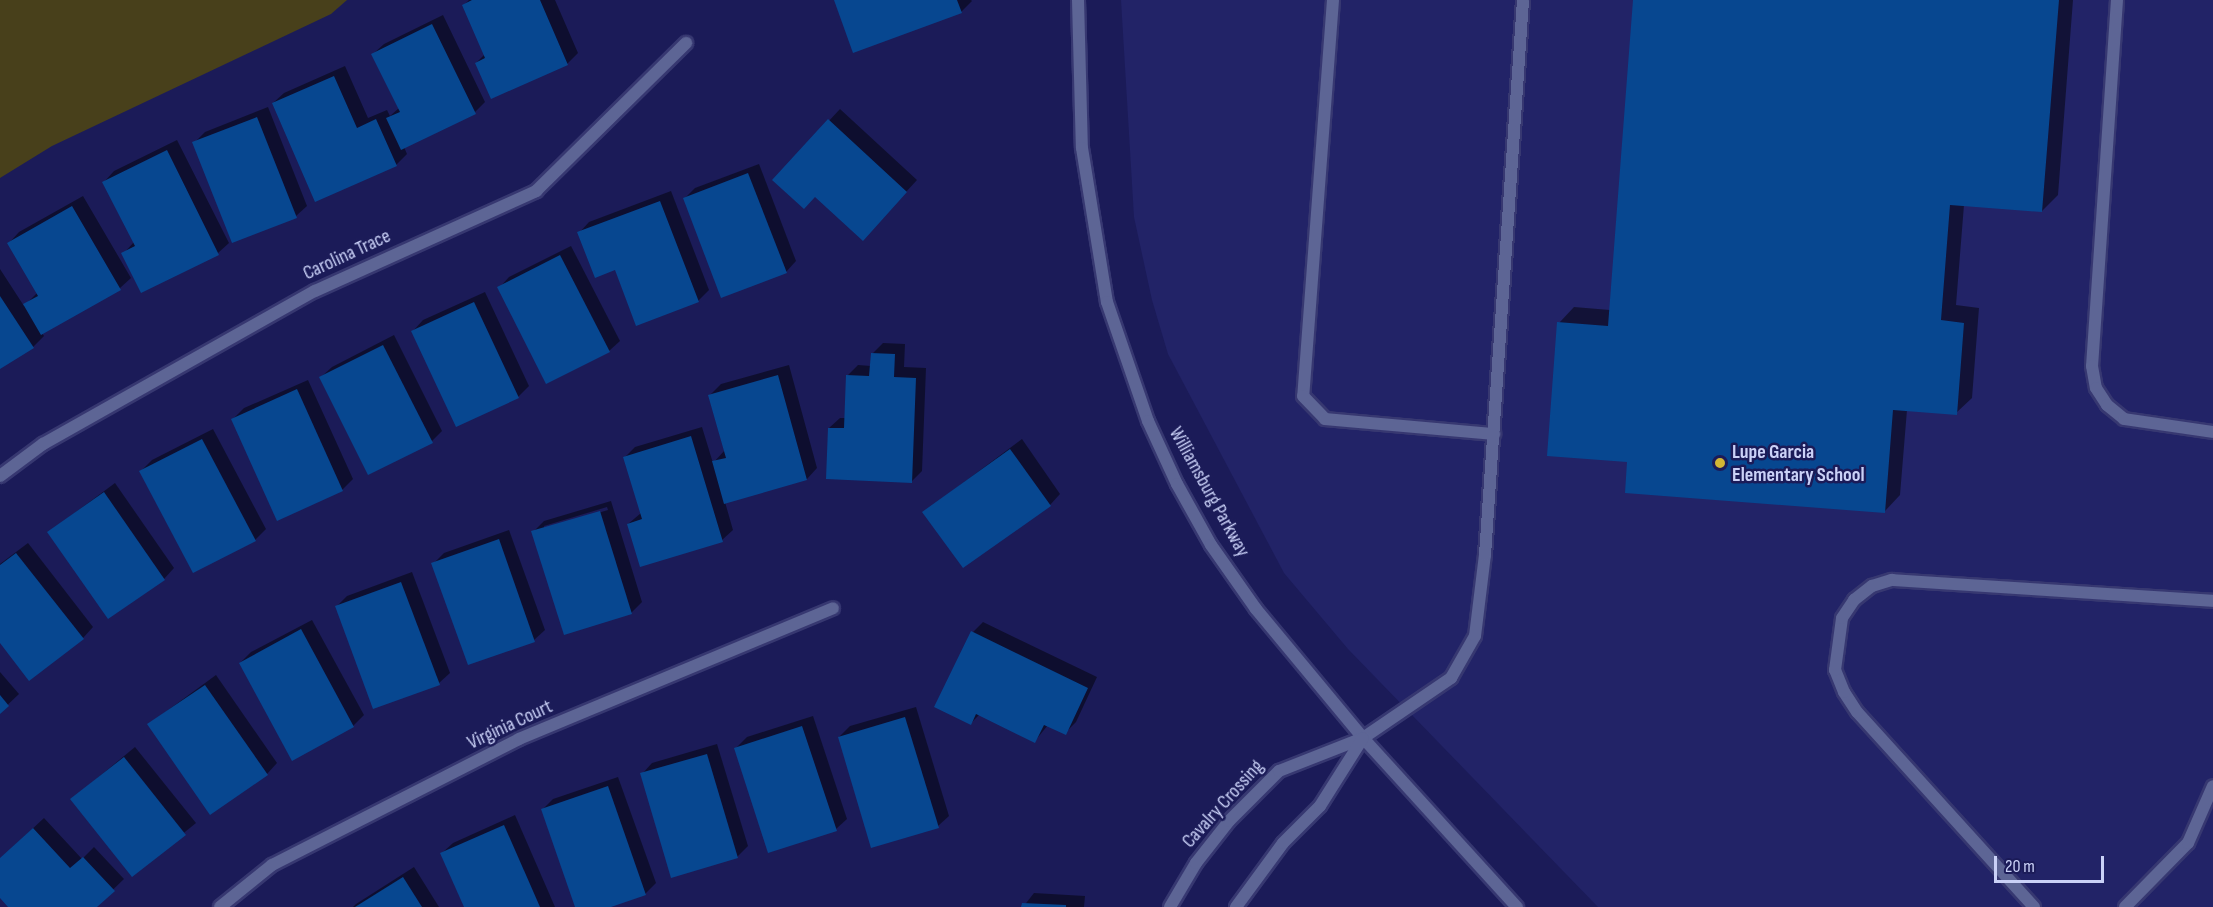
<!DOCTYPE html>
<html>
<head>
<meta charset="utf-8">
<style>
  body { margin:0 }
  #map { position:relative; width:2213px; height:907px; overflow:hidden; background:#1b1b58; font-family:"Sofia Sans Condensed",sans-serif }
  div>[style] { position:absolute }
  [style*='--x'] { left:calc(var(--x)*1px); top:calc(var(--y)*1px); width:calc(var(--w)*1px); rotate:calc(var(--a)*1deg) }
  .built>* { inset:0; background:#222367 }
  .green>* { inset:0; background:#48401b }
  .shadow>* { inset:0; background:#0007 }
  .building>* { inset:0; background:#074790 }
  .roads { filter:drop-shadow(2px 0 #373871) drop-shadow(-2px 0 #373871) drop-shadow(0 2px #373871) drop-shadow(0 -2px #373871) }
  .service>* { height:12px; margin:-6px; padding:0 6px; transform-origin:6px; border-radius:6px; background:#5d6595 }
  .minor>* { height:12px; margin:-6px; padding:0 6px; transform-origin:6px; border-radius:6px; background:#5d6595 }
  .dots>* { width:16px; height:16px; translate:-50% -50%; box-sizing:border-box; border:3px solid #1b1b58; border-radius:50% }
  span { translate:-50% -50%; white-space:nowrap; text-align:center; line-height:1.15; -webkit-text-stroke:5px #1b1b58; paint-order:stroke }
  .street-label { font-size:20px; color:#cad1f7 }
  .poi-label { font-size:20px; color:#cad1f7; font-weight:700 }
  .left { translate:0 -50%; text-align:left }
  .scale { position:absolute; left:1994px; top:856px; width:110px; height:27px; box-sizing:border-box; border:3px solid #cad1f7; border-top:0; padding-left:8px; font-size:18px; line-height:21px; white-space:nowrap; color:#cad1f7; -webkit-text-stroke:4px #1b1b58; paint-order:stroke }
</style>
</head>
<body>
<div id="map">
  <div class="built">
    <div style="clip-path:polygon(1121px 0,2213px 0,2213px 907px,1598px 907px,1348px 649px,1284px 573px,1168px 354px,1152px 300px,1134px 217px)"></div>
  </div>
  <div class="green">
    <div style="clip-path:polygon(0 0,347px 0,331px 14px,52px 146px,0 178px)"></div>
  </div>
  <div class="shadow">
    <div style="clip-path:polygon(469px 0,555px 0,578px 53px,567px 64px,476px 63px,485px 54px,464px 5px)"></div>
    <div style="clip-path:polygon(836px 0,971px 0,972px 1px,961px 12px)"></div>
    <div style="clip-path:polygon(1634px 0,2073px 0,2058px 195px,2042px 211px,1964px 205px,1956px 305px,1979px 308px,1972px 398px,1956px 413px,1907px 410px,1900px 495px,1885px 511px,1629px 461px,1559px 323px,1574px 307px,1610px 310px)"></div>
    <div style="clip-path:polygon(443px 15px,485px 102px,475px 112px,404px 147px,407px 154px,396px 165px,316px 200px,273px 103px,284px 93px,345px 66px,368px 118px,387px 110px,390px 116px,399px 108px,373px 54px,384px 44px)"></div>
    <div style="clip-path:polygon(268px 107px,307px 206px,296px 216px,194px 143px,205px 132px)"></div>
    <div style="clip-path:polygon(840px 109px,917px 180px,873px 228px,816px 196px,774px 180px)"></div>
    <div style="clip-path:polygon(177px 140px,229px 243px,218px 253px,123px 254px,134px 242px,104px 182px,114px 171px)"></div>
    <div style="clip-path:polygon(759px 164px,796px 261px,786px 272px,685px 198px,695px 188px)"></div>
    <div style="clip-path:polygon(671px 191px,709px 290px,698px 301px,616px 268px,579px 233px,589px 222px)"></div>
    <div style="clip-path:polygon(83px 196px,131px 278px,120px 288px,42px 333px,44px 336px,33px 347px,0 368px,0 269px,24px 306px,37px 293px,9px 243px,19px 232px)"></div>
    <div style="clip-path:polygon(571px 246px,620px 341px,609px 351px,499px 288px,509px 277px)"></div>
    <div style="clip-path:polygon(485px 292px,529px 386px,518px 397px,413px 331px,423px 320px)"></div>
    <div style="clip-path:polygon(394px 335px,442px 431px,432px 441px,321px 377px,332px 367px)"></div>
    <div style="clip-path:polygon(883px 343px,905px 344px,904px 367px,926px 368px,922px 471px,911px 482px,829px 428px,840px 418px,846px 418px,847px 376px,858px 365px,871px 366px,872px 354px)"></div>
    <div style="clip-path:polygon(789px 365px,817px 468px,807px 479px,725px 502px,733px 530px,722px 540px,628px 524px,641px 513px,624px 458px,635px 447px,702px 427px,713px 463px,725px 450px,710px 395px,721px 384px)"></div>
    <div style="clip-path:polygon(308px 380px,353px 479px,342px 490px,278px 519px,233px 419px,244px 408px)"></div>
    <div style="clip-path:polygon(213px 429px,266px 529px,255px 540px,141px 471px,152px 460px)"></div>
    <div style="clip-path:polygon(1022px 439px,1060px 494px,1050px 505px,924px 512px)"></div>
    <div style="clip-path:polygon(115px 483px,174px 568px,164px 579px,49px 532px)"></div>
    <div style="clip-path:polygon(evenodd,611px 501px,642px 602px,631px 613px,533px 532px,544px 521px,611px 501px,607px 507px,608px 510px,544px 529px,544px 526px,607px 507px)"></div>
    <div style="clip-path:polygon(509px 530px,545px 630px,534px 640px,433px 564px,444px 553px)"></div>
    <div style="clip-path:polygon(28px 543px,93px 627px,83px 638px,0 641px,0 564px)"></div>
    <div style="clip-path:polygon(412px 572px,450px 673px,439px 683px,336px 607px,347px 596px)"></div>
    <div style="clip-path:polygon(312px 620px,364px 715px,353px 726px,240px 663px,251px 652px)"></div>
    <div style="clip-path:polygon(983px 622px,1097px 677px,1076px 722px,1065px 733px,1048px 725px,1035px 741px,980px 714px,971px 723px,973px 632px)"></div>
    <div style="clip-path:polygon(0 672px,19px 694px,0 712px)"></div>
    <div style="clip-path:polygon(216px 675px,277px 763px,267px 774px,149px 724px)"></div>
    <div style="clip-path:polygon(916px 707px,949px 816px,938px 826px,839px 737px,850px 726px)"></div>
    <div style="clip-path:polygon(813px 716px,847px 819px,836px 829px,736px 748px,747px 737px)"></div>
    <div style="clip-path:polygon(717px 744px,748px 846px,737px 857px,642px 774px,652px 763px)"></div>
    <div style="clip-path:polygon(135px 747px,196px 823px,132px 875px,72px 799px)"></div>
    <div style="clip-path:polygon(618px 777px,656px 883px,645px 894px,607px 907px,576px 907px,542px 810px,553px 799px)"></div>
    <div style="clip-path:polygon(515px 815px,555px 907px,466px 907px,442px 853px,453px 843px)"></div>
    <div style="clip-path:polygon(44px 818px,82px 859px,94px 847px,124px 879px,95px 907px,10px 907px,0 896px,0 859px)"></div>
    <div style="clip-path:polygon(414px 867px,439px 907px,353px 907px,356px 904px)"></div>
    <div style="clip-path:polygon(1034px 893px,1085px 896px,1084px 907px,1023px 907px)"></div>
  </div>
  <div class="building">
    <div style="clip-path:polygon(472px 0,540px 0,568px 65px,491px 99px,475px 63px,485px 58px,462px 5px)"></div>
    <div style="clip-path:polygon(834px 0,957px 0,962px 13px,853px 53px)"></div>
    <div style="clip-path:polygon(1633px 0,2059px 0,2042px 212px,1950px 205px,1941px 320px,1964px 323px,1957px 415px,1893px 410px,1885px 513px,1625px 493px,1627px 462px,1547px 456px,1557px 322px,1608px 326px)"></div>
    <div style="clip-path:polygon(432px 24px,476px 114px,401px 150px,386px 118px,400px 112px,371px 54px)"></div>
    <div style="clip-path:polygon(334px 76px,357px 128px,376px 119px,397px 166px,315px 202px,272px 103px)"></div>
    <div style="clip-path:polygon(257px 117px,297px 218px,232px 243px,192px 142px)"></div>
    <div style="clip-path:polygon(828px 119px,907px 192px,863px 241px,815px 197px,804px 209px,772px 180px)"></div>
    <div style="clip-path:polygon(167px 150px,219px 255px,141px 293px,121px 253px,135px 246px,102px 182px)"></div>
    <div style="clip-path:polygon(748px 173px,787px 273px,721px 298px,683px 198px)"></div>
    <div style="clip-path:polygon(660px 201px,699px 302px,636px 326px,615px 270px,595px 278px,577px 232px)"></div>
    <div style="clip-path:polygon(72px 206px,121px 290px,41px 335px,23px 304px,38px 296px,7px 243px)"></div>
    <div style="clip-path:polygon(560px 255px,610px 352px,546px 384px,497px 287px)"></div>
    <div style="clip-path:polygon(0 296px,34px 348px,0 369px)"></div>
    <div style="clip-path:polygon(474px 302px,519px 398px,456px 427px,411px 331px)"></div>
    <div style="clip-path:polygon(383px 345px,433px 443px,368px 475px,319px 377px)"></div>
    <div style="clip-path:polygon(871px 353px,895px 354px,894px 377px,916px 378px,912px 483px,826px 479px,828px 428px,844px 428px,846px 375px,869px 376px)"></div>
    <div style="clip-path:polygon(778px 375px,807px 480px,724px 504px,712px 461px,726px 458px,708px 395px)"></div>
    <div style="clip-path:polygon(297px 389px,343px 491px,277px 521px,231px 419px)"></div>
    <div style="clip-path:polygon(691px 436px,723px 542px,640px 567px,627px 524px,642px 519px,623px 457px)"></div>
    <div style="clip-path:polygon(202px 439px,256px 541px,193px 573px,139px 471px)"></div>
    <div style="clip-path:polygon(1010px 449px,1051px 506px,963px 568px,922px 512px)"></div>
    <div style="clip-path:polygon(104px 492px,165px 580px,108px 619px,47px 532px)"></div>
    <div style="clip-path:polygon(600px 511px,632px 614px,564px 635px,531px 531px)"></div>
    <div style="clip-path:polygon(499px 539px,535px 642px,468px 665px,431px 563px)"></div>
    <div style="clip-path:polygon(16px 553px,84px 639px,29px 681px,0 643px,0 565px)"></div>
    <div style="clip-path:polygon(401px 582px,440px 685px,373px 709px,335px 606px)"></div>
    <div style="clip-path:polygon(301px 629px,354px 727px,292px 761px,239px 663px)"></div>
    <div style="clip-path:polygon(971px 631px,1088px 688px,1066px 735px,1044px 725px,1035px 743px,976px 714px,971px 725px,934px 707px)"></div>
    <div style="clip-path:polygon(205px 685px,268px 775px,210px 815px,147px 724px)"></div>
    <div style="clip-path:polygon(0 695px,9px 706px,0 714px)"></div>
    <div style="clip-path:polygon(905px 717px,939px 828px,871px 848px,838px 737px)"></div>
    <div style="clip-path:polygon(802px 726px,837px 831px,768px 853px,734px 748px)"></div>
    <div style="clip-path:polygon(707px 754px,738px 858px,671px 878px,640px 773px)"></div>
    <div style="clip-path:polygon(124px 757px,186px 835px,132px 877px,70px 799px)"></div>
    <div style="clip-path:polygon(608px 786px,646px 895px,611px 907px,575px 907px,541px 809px)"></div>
    <div style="clip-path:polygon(504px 825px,540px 907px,464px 907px,440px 853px)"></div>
    <div style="clip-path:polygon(33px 828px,70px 868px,83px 857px,115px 891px,97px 907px,8px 907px,0 898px,0 858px)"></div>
    <div style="clip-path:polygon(403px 877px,422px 907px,355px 907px)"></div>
    <div style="clip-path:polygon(1022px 903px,1066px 905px,1066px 907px,1021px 907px)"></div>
  </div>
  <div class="roads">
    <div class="service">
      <div style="--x:1333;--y:0;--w:397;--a:94.3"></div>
      <div style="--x:1303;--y:396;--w:32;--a:46"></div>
      <div style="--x:1325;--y:419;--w:170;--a:5.1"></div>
      <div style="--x:2117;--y:0;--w:367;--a:93.9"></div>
      <div style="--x:2092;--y:366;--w:22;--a:80"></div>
      <div style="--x:2096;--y:388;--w:20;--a:57"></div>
      <div style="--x:2107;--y:405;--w:22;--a:39"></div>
      <div style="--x:2124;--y:419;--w:90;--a:8.3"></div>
      <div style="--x:1363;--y:738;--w:107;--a:-34.3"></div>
      <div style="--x:1451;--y:678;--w:48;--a:-60.3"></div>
      <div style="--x:1475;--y:636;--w:82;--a:-83"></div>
      <div style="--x:1485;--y:555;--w:556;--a:-86.08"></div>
      <div style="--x:2034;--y:907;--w:263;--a:-132.2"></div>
      <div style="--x:1857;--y:712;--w:24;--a:-123"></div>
      <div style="--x:1844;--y:692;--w:24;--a:-112"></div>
      <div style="--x:1835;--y:670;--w:52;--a:-82.3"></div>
      <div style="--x:1842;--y:618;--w:22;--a:-56"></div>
      <div style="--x:1854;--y:600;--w:23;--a:-38"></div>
      <div style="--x:1872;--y:586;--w:21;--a:-17"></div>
      <div style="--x:1892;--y:580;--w:322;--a:3.7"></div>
      <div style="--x:2125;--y:907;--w:90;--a:-45.5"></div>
      <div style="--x:2188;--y:843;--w:62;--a:-66.3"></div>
    </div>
    <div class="minor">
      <div style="--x:1078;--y:0;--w:148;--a:88.5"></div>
      <div style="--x:1082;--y:148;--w:156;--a:80.8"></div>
      <div style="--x:1107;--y:302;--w:126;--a:71"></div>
      <div style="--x:1148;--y:421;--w:69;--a:65.3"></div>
      <div style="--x:1177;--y:484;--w:70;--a:60.9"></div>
      <div style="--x:1211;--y:545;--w:78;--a:54.9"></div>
      <div style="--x:1256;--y:609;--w:168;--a:50.3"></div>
      <div style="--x:1363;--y:738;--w:229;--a:47.7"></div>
      <div style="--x:0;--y:476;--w:54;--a:-36.7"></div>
      <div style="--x:43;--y:444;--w:312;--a:-29.4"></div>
      <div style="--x:315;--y:291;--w:243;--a:-24.3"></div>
      <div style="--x:536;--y:191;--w:211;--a:-44.6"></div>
      <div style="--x:220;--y:907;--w:67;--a:-38.9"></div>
      <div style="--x:272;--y:865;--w:277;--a:-27"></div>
      <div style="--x:519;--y:739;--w:340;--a:-22.6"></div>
      <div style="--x:1170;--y:907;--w:51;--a:-59.4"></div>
      <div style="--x:1196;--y:863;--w:53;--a:-51.8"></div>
      <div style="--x:1229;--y:821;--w:71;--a:-45"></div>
      <div style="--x:1279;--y:771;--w:90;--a:-21.4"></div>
      <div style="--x:1236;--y:907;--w:79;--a:-53.7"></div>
      <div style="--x:1283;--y:843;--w:52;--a:-45"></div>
      <div style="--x:1320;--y:806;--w:80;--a:-57.7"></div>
    </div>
  </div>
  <div class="dots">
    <div style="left:1720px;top:463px;background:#d2b635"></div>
  </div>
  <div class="street-label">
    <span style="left:347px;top:255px;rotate:-25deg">Carolina Trace</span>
    <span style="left:1209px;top:492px;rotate:61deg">Williamsburg Parkway</span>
    <span style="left:510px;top:725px;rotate:-25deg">Virginia Court</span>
    <span style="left:1223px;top:804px;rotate:-48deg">Cavalry Crossing</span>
  </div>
  <div class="poi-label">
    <span class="left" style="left:1732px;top:464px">Lupe Garcia<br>Elementary School</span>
  </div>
  <div class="scale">20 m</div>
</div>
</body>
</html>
